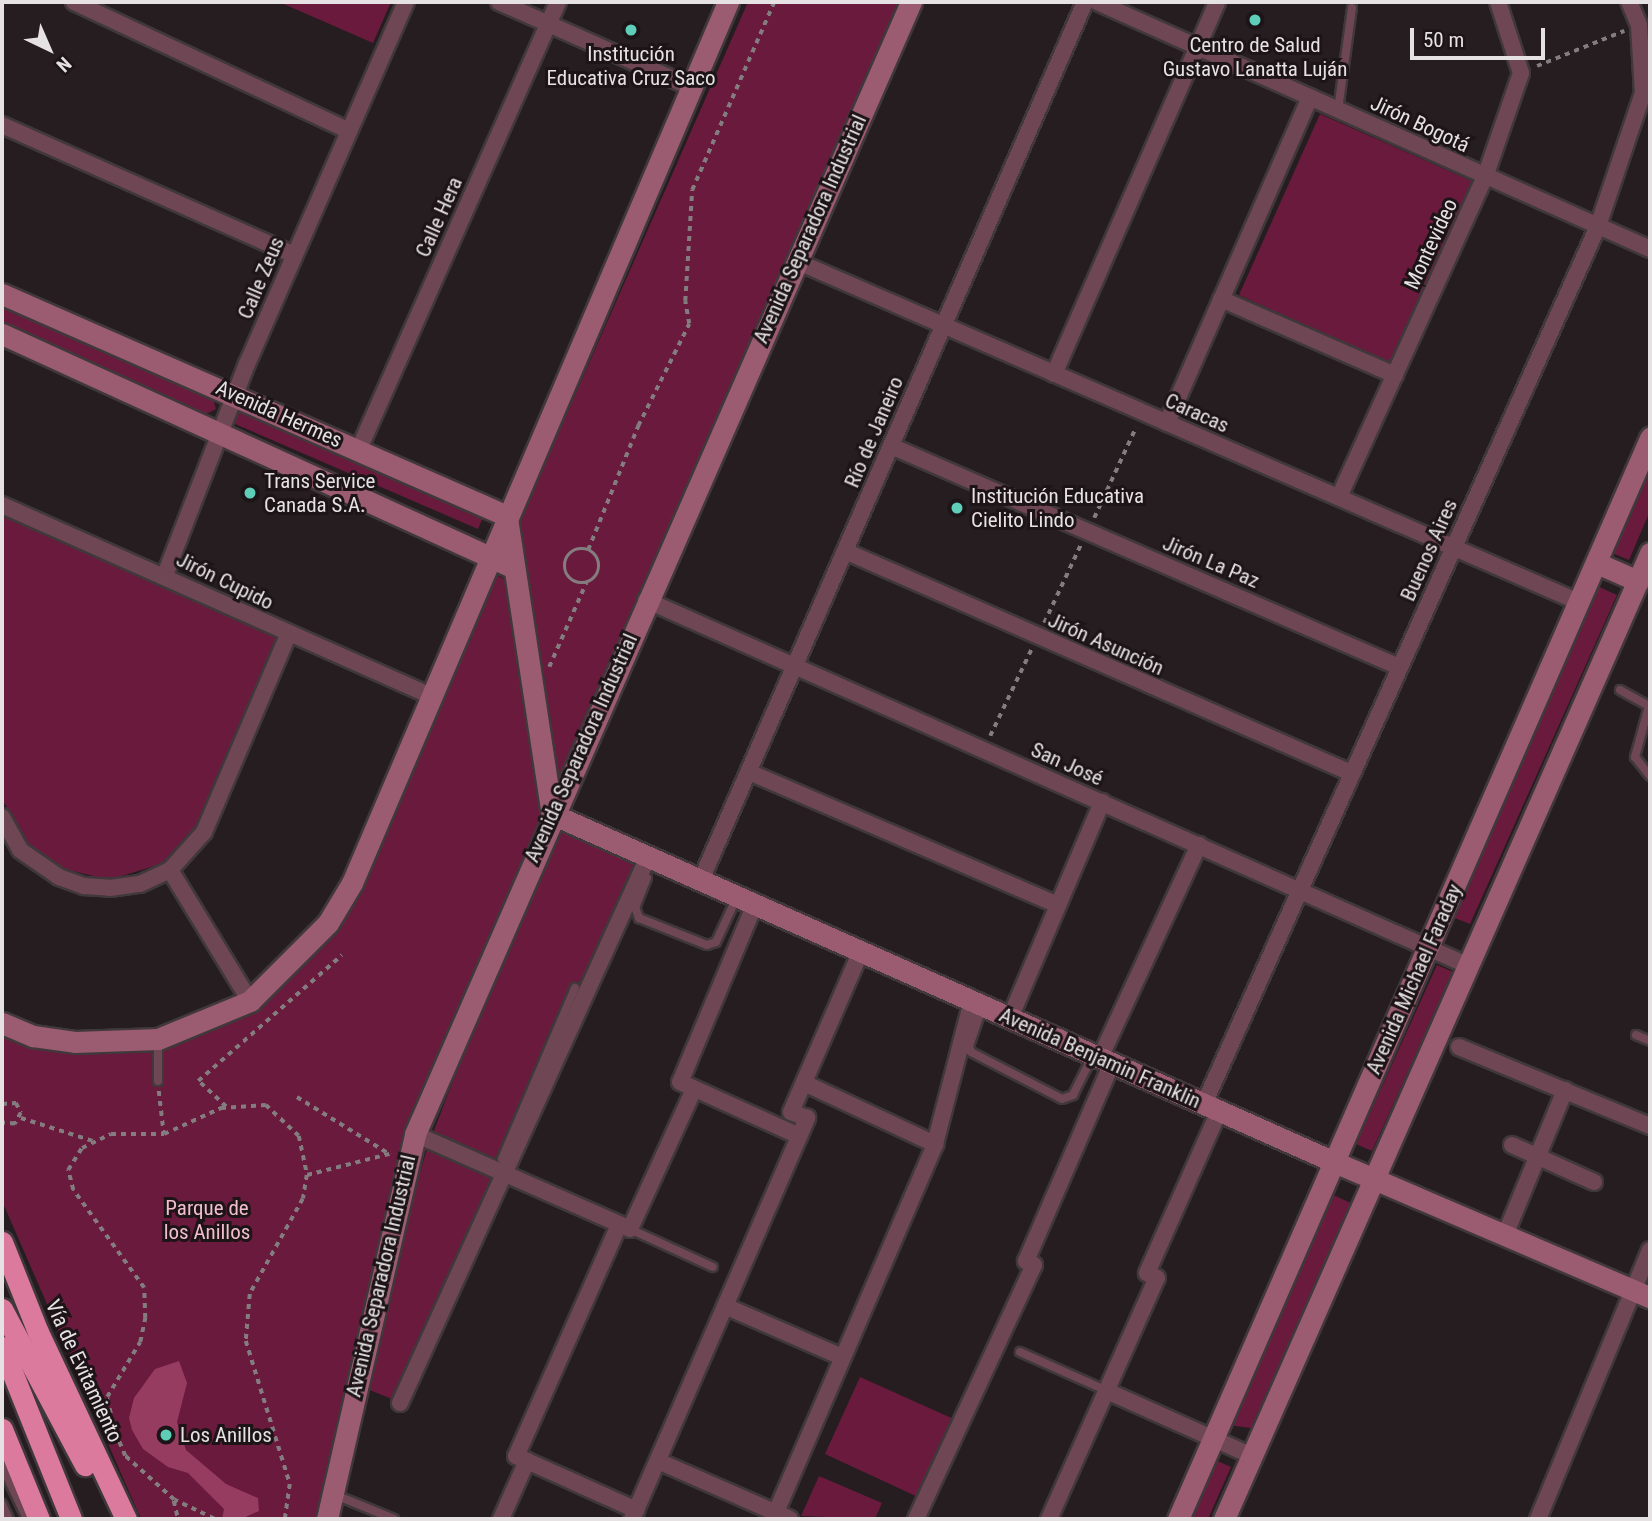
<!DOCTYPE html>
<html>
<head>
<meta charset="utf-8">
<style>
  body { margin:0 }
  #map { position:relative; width:1652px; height:1521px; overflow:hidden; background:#251d20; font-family:"Roboto Condensed",sans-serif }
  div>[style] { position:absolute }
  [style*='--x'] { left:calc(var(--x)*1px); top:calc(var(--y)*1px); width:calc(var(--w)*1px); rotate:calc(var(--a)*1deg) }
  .green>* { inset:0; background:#6a1a3d }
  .water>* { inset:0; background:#963c60 }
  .path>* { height:3.5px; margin-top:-1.75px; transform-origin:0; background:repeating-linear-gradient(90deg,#837d7f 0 5px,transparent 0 10px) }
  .path>.ring { margin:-1.75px; padding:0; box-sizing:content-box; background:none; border:3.5px solid #837d7f; border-radius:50% }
  .roads { filter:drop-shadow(2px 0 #40383b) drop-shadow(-2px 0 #40383b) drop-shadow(0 2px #40383b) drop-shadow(0 -2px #40383b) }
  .lane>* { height:8px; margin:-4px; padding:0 4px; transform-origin:4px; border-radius:4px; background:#6f4754 }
  .street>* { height:16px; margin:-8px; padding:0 8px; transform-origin:8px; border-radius:8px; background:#6f4754 }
  .secondary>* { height:21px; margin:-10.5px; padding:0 10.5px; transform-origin:10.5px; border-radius:10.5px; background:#9b5c72 }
  .highway>* { height:21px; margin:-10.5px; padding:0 10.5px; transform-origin:10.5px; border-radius:10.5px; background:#dc7a9d }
  .dots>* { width:19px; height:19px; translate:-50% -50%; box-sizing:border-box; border:4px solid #1c1417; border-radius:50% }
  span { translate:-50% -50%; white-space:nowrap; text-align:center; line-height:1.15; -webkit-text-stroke:6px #1c1417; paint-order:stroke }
  .poi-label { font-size:21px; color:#e6e1e2 }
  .left { translate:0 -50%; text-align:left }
  .street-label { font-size:21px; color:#e6e1e2 }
  .park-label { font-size:21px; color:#f2bece }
  .frame { position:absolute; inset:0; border:4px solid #e6e1e2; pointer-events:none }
  .north { position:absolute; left:14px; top:14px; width:70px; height:70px; -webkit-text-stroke:5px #1c1417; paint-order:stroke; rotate:136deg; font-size:19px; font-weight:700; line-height:28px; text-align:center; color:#e6e1e2 }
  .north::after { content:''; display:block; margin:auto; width:24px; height:32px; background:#e6e1e2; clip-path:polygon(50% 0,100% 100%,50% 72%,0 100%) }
  .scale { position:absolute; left:1410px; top:28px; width:135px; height:32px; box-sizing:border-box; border:4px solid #e6e1e2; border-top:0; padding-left:9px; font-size:21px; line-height:24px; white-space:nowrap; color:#e6e1e2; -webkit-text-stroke:5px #1c1417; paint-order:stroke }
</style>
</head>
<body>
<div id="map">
  <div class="green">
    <div style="clip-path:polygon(279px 2px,391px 2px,373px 43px)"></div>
    <div style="clip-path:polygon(748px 2px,902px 2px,558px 785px,520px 520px)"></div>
    <div style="clip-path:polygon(1320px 114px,1474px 182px,1392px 364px,1239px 295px)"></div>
    <div style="clip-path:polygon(2px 306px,213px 399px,216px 409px,206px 414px,2px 324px)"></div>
    <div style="clip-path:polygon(238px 409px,483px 517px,478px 529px,235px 424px)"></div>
    <div style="clip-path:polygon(1650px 463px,1650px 511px,1629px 560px,1612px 553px)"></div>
    <div style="clip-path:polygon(2px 516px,277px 637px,197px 828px,167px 862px,109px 880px,61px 868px,27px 843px,3px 801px)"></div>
    <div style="clip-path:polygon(489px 572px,509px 581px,544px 814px,418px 1139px,321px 1519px,141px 1519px,2px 1201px,2px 1032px,74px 1054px,157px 1047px,307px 959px)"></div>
    <div style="clip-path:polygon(1597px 586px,1617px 595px,1470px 924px,1452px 917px)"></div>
    <div style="clip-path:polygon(554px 820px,643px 859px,503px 1171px,431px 1138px)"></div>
    <div style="clip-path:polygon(1437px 965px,1453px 972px,1372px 1151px,1356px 1144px)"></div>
    <div style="clip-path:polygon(429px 1142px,501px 1176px,397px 1401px,362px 1387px,383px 1296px)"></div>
    <div style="clip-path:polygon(1331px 1194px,1351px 1203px,1251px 1428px,1228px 1425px)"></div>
    <div style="clip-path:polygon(860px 1377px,956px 1420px,920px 1498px,825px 1454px)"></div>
    <div style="clip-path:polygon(1211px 1458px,1231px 1467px,1208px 1519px,1184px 1519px)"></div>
    <div style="clip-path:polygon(819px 1476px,882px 1503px,875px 1519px,801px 1516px)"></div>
  </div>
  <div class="water">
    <div style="clip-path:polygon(179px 1361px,187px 1383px,177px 1422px,186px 1450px,226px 1484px,258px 1498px,259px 1511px,241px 1519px,222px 1519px,224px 1509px,188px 1473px,168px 1467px,143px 1449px,132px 1430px,129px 1418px,134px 1398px,155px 1369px)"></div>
  </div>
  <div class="path">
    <div style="--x:1537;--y:66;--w:94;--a:-21.9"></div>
    <div style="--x:1094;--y:518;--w:100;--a:-65.2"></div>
    <div class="ring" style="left:565px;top:549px;width:30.5px;height:30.5px"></div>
    <div style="--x:588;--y:550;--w:134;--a:-68"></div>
    <div style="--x:638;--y:426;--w:114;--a:-63.4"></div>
    <div style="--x:689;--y:324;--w:23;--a:-100"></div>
    <div style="--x:685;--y:301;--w:111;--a:-86.4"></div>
    <div style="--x:692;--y:190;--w:205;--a:-66.4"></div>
    <div style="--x:1044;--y:623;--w:87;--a:-64.9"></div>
    <div style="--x:549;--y:667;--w:92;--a:-66.2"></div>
    <div style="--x:990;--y:736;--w:98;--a:-64.5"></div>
    <div style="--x:159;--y:1091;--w:43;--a:83.4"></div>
    <div style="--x:297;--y:1097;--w:110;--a:31.7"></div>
    <div style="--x:2;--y:1104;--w:14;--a:-4"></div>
    <div style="--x:16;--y:1103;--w:11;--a:63"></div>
    <div style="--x:21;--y:1113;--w:13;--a:119"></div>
    <div style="--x:15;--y:1124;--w:13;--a:-176"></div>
    <div style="--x:226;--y:1107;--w:38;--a:-137"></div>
    <div style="--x:198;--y:1081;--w:191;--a:-41.2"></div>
    <div style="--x:21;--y:1118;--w:76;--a:17.7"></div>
    <div style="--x:307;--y:1175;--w:85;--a:-14.4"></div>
    <div style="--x:174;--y:1501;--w:18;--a:77"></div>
    <div style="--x:214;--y:1519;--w:44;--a:-154.6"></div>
    <div style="--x:174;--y:1500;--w:66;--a:-138.1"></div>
    <div style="--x:125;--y:1456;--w:25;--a:-113"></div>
    <div style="--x:115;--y:1433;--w:37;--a:-103"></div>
    <div style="--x:107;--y:1397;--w:64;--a:-59"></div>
    <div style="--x:140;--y:1342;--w:25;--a:-78"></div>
    <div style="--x:145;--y:1318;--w:30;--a:-92"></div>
    <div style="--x:144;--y:1288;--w:121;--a:-125.9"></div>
    <div style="--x:73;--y:1190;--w:21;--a:-104"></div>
    <div style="--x:68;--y:1170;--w:26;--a:-58"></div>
    <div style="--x:82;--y:1148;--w:32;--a:-26"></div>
    <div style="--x:111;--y:1134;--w:53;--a:0"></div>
    <div style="--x:164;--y:1134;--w:63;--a:-24.5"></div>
    <div style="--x:221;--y:1108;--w:45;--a:-3.8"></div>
    <div style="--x:266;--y:1105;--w:45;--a:43.2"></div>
    <div style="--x:299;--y:1136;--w:40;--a:78"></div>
    <div style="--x:307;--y:1175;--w:24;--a:99"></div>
    <div style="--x:303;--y:1199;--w:109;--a:119.2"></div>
    <div style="--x:250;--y:1294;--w:47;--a:94.9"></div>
    <div style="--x:246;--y:1341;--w:150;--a:72.9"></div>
    <div style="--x:290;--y:1484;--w:35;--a:98"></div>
  </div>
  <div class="roads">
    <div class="lane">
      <div style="--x:1338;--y:110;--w:103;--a:-82.2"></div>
      <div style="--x:1620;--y:690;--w:33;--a:29"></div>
      <div style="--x:1649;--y:706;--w:53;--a:105.4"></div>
      <div style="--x:1635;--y:757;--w:24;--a:52"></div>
      <div style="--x:647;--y:878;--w:31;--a:112"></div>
      <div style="--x:635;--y:907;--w:12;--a:70"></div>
      <div style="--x:639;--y:918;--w:73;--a:21.7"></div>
      <div style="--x:707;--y:945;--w:9;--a:-18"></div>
      <div style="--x:716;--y:942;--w:50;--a:-65"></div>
      <div style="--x:983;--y:1006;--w:42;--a:109.3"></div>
      <div style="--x:969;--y:1046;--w:6;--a:72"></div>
      <div style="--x:971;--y:1052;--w:102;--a:27.3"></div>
      <div style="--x:1062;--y:1099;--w:12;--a:-20"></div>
      <div style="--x:1073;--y:1095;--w:42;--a:-63.4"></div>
      <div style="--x:1636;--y:1035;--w:15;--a:23"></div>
      <div style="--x:158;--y:1081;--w:42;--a:-90"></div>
      <div style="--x:502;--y:1159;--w:186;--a:-66.9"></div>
      <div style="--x:630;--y:1229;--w:91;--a:24.6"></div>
      <div style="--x:1020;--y:1352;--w:95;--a:24.1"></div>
      <div style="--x:2;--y:1466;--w:59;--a:64.7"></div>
      <div style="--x:333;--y:1494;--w:66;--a:22.3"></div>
      <div style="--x:2;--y:1504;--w:17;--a:65"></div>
    </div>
    <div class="street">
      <div style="--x:74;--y:2;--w:304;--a:25.1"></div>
      <div style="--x:499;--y:2;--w:210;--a:23.9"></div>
      <div style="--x:1097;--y:2;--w:606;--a:24.07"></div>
      <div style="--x:2;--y:125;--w:320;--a:24"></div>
      <div style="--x:796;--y:261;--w:856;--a:23.54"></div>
      <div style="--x:1221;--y:299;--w:190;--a:23.6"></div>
      <div style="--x:1054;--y:374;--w:406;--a:-66.3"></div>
      <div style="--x:1167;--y:423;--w:356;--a:-66.3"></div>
      <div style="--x:891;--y:446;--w:554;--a:23.51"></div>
      <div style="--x:359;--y:449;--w:489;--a:-66"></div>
      <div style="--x:1339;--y:497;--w:352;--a:-65.5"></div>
      <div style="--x:1485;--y:177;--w:110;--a:-70.9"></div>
      <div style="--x:1521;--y:73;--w:75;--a:-107.9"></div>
      <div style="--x:2;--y:505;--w:469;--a:24"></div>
      <div style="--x:845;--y:551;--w:553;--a:23.69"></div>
      <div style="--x:165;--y:575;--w:226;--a:-68.8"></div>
      <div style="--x:247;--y:364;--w:395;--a:-66.3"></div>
      <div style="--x:646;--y:600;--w:901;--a:23.98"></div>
      <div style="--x:749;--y:772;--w:336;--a:23.3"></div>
      <div style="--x:2;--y:817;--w:38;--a:61"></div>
      <div style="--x:20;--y:850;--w:47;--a:34.7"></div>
      <div style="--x:59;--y:877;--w:27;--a:20"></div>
      <div style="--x:84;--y:886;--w:26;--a:4"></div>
      <div style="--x:110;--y:888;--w:30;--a:-8"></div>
      <div style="--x:140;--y:884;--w:33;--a:-25"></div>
      <div style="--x:170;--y:870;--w:51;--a:-48.2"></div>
      <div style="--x:204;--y:832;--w:214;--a:-66.9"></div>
      <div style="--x:170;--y:870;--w:153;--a:58.6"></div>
      <div style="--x:701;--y:880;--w:958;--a:-66.38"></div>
      <div style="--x:755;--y:904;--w:193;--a:112.8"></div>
      <div style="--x:680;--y:1082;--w:131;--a:24.4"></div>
      <div style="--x:1010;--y:1018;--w:235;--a:-66.9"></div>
      <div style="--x:1459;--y:1047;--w:207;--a:22.5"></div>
      <div style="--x:1100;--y:1058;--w:235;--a:-65.1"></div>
      <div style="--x:804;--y:1083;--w:145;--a:25"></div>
      <div style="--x:1204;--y:1104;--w:962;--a:-65.83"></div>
      <div style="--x:1598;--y:226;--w:140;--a:-71.3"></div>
      <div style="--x:1643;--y:93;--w:68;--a:-93.4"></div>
      <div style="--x:1639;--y:25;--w:25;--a:-113"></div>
      <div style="--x:415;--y:1134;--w:235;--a:23.8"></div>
      <div style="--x:630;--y:1229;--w:154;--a:-65.4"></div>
      <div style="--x:1512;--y:1145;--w:90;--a:24.3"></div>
      <div style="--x:619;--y:1225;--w:253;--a:114"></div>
      <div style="--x:516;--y:1456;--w:132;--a:24.2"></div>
      <div style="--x:1505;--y:1235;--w:157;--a:-67.5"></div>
      <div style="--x:725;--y:1306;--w:128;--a:23.6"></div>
      <div style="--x:1107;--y:1391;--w:159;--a:24.1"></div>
      <div style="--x:400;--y:1403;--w:600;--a:-65.57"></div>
      <div style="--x:658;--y:1461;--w:144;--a:23.7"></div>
      <div style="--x:501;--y:1519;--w:64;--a:-65.9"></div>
      <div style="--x:632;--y:1519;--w:438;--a:-66.4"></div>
      <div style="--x:807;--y:1118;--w:17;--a:-159"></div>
      <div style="--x:791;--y:1112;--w:176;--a:-66.5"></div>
      <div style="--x:773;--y:1519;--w:408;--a:-66.6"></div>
      <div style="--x:935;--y:1144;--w:148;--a:-75.5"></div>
      <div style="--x:916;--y:1519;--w:280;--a:-65.1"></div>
      <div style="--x:1034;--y:1265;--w:9;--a:-153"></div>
      <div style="--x:1026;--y:1261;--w:216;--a:-66.5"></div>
      <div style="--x:1049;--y:1519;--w:264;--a:-65.9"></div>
      <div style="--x:1157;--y:1278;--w:11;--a:-153"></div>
      <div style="--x:1147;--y:1273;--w:177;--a:-66"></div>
      <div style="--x:1538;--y:1519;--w:291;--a:-67.4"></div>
    </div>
    <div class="secondary">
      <div style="--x:2;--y:294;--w:552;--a:23.73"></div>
      <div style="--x:2;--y:334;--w:563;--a:24.56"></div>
      <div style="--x:507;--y:518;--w:299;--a:81.4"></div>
      <div style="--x:1597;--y:563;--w:45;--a:23.7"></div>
      <div style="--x:552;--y:814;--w:854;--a:23.98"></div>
      <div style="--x:1332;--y:1161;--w:346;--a:23.2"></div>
      <div style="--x:2;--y:1023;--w:34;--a:23"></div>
      <div style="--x:33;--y:1036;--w:42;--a:8.1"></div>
      <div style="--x:75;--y:1042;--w:83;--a:-2.1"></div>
      <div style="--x:158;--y:1039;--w:100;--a:-22.4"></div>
      <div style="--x:250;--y:1001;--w:110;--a:-45"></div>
      <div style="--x:328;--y:923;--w:47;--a:-59"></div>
      <div style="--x:352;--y:883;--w:958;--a:-66.89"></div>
      <div style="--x:327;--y:1519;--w:395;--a:-77.1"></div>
      <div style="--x:415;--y:1134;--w:1236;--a:-66.34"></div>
      <div style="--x:1178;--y:1519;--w:1180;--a:-66.41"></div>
      <div style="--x:1224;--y:1519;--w:1056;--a:-66.2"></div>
    </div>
    <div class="highway">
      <div style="--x:2;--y:1242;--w:97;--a:68.2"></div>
      <div style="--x:38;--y:1332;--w:207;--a:64.8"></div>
      <div style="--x:2;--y:1309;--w:177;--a:62"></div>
      <div style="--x:2;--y:1347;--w:185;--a:68.1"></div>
      <div style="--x:2;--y:1429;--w:97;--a:67.7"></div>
    </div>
  </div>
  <div class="dots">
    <div style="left:1255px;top:20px;background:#5eceb8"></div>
    <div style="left:631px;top:30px;background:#5eceb8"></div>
    <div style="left:250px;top:493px;background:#5eceb8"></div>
    <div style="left:957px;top:508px;background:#5eceb8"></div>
    <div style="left:166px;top:1435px;background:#5eceb8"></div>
  </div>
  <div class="poi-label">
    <span style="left:1255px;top:57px">Centro de Salud<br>Gustavo Lanatta Luján</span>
    <span style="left:631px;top:66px">Institución<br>Educativa Cruz Saco</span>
    <span class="left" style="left:264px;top:493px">Trans Service<br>Canada S.A.</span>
    <span class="left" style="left:971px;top:508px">Institución Educativa<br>Cielito Lindo</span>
    <span class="left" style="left:180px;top:1435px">Los Anillos</span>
  </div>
  <div class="street-label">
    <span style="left:1420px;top:124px;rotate:25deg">Jirón Bogotá</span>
    <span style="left:439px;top:217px;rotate:-66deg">Calle Hera</span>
    <span style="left:810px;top:229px;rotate:-66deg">Avenida Separadora Industrial</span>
    <span style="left:1431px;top:244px;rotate:-65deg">Montevideo</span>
    <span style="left:261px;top:278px;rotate:-67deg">Calle Zeus</span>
    <span style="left:1197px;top:413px;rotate:24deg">Caracas</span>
    <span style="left:279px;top:414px;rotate:24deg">Avenida Hermes</span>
    <span style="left:874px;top:432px;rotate:-67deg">Río de Janeiro</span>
    <span style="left:1429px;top:550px;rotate:-66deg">Buenos Aires</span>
    <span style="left:1211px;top:562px;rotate:23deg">Jirón La Paz</span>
    <span style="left:225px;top:581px;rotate:26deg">Jirón Cupido</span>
    <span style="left:1106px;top:644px;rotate:24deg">Jirón Asunción</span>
    <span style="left:581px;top:748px;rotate:-66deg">Avenida Separadora Industrial</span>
    <span style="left:1067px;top:764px;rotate:24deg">San José</span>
    <span style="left:1414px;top:979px;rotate:-66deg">Avenida Michael Faraday</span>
    <span style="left:1100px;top:1058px;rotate:24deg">Avenida Benjamin Franklin</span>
    <span style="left:381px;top:1276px;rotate:-77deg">Avenida Separadora Industrial</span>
    <span style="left:84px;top:1371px;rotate:65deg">Vía de Evitamiento</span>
  </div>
  <div class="park-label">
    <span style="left:207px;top:1220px">Parque de<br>los Anillos</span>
  </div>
  <div class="frame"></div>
  <div class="north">N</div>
  <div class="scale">50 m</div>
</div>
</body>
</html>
